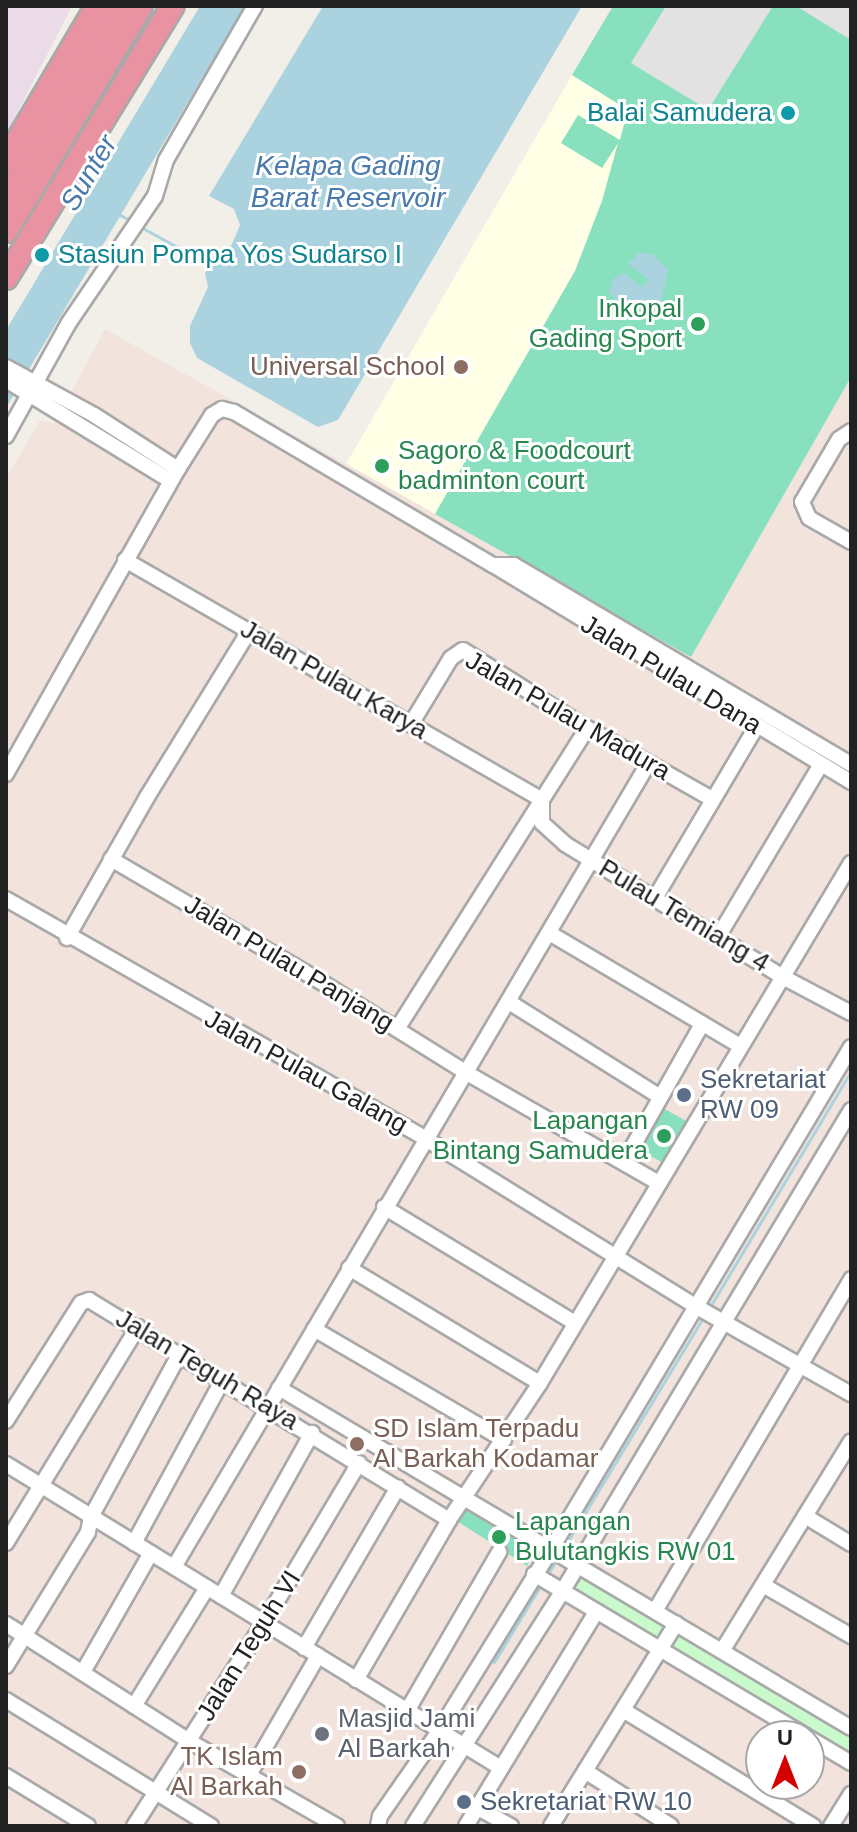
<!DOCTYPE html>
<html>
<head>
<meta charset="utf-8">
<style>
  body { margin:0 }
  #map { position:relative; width:857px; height:1832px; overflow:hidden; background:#f2efe9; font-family:Arial,sans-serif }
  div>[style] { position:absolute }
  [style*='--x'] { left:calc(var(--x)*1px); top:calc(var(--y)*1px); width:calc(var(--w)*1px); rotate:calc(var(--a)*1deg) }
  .industrial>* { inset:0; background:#ebdbe8 }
  .education>* { inset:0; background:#ffffe5 }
  .military>* { inset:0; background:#f3e3dd }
  .park>* { inset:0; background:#c8facc }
  .pitch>* { inset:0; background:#88e0be }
  .parking>* { inset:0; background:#e2e2e2 }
  .water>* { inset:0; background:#aad3df }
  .stream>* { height:3px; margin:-1.5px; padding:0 1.5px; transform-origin:1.5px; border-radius:1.5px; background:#aad3df }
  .roads { filter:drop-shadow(2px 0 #a9a9a9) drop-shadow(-2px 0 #a9a9a9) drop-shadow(0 2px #a9a9a9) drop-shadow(0 -2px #a9a9a9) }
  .minor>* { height:14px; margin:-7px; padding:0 7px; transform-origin:7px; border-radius:7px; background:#fff }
  .highway>* { height:22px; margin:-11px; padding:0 11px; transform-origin:11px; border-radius:11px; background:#e892a2 }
  .dots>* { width:22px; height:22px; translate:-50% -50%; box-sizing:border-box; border:4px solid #fff; border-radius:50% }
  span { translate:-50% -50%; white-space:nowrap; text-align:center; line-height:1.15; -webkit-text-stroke:6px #fff; paint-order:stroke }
  .culture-label { font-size:26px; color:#0d838f }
  .right { translate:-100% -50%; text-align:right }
  .left { translate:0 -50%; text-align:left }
  .leisure-label { font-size:26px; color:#27864d }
  .education-label { font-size:26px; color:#785e54 }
  .street-label { font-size:26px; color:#222 }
  .service-label { font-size:26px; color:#4e5e75 }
  .worship-label { font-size:26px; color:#5b616d }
  .water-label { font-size:28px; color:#4a7aab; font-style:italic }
  .frame { position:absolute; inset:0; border:8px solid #222; pointer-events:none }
  .north { position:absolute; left:745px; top:1720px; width:80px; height:80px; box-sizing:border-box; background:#fff; border:2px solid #a7a7a7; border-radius:50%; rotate:0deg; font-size:22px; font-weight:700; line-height:32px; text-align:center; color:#222 }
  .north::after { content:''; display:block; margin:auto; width:28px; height:36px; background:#d40000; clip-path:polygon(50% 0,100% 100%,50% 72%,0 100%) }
</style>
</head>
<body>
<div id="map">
  <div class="industrial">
    <div style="clip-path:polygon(6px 6px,72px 6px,6px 135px)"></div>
  </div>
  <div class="education">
    <div style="clip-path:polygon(572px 75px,628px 110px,602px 201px,575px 271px,435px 514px,346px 464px)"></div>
  </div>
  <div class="military">
    <div style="clip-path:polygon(evenodd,105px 329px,691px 657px,851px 377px,851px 1826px,6px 1826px,6px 478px,40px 420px,54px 424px,105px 329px,761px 1736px,809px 1736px,809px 1784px,761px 1784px,761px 1736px)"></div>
  </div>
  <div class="park">
    <div style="clip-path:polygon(576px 1575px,667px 1625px,657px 1644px,568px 1590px)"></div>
    <div style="clip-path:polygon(677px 1634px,851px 1737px,851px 1758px,667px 1649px)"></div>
  </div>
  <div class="pitch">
    <div style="clip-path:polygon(613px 6px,851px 6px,851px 377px,691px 657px,435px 514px,575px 271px,602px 201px,618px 143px,602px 168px,561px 143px,578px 115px,620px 140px,628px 110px,572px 75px)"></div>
    <div style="clip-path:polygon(663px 1108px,688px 1122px,665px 1164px,640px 1150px)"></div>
    <div style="clip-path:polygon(466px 1507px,536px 1549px,527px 1566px,457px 1521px)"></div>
  </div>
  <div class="parking">
    <div style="clip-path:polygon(666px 6px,773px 6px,708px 110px,631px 63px)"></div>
    <div style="clip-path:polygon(796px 6px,851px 6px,851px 40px)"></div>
  </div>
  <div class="water">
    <div style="clip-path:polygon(200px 6px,245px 6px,6px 408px,6px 330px)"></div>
    <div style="clip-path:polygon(323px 6px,582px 6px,338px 420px,318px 427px,197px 358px,190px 343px,190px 326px,208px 287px,205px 273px,214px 256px,222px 257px,229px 251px,240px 225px,234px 209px,209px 196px)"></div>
    <div style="clip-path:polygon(640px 252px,653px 255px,668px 270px,661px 303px,650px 313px,641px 304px,616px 301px,609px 291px,613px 279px,623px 273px,641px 286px,647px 284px,647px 278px,628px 264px)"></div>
  </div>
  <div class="stream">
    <div style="--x:120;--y:215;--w:15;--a:28"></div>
    <div style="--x:139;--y:226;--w:81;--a:28.8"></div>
    <div style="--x:708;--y:1310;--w:279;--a:-59.1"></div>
    <div style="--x:563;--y:1549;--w:272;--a:-58.8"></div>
    <div style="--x:546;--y:1577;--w:21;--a:-59"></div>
    <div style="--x:494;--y:1662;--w:92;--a:-58.7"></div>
  </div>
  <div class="roads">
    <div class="minor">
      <div style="--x:6;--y:367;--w:100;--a:28.6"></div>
      <div style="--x:94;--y:415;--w:100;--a:32.7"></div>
      <div style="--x:6;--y:380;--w:193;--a:31.5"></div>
      <div style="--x:851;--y:431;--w:14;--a:146"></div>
      <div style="--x:839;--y:439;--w:73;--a:120.4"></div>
      <div style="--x:802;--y:502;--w:17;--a:66"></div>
      <div style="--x:809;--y:518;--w:48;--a:29.7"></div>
      <div style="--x:6;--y:436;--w:128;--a:-61"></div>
      <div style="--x:68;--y:324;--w:155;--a:-55.8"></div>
      <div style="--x:155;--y:196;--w:38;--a:-73"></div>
      <div style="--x:166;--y:160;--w:178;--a:-60"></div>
      <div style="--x:125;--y:560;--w:481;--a:29.9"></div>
      <div style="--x:493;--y:565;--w:21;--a:0"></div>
      <div style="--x:514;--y:565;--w:391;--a:30.6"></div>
      <div style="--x:411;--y:724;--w:77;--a:-58.8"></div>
      <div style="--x:451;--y:658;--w:14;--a:-34"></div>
      <div style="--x:463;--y:650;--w:146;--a:32.2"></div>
      <div style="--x:587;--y:728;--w:144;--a:29.6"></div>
      <div style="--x:6;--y:774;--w:350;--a:-60.6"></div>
      <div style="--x:178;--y:469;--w:64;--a:-57.8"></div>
      <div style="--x:212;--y:415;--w:12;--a:-31"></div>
      <div style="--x:222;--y:409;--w:12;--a:14"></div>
      <div style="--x:234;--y:412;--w:301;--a:30.6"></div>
      <div style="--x:493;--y:565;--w:419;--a:31.2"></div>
      <div style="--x:542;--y:800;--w:23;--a:90"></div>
      <div style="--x:542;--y:823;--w:31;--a:42"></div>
      <div style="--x:565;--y:844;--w:253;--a:31.4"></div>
      <div style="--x:781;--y:976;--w:79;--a:27.9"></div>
      <div style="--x:111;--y:859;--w:240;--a:30.3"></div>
      <div style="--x:318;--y:980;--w:173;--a:32"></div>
      <div style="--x:465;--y:1072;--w:224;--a:29.8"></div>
      <div style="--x:655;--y:898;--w:199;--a:-59.4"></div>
      <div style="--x:6;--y:899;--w:484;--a:29.7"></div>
      <div style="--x:426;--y:1139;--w:319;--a:31.8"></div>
      <div style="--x:697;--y:1307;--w:177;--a:29.5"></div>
      <div style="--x:551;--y:934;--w:218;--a:30.6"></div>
      <div style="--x:718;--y:937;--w:199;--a:-59.2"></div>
      <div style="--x:67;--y:938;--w:162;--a:-60.4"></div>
      <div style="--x:147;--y:797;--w:195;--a:-58.4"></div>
      <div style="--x:509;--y:1002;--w:177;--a:32.1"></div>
      <div style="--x:397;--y:1029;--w:356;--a:-57.7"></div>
      <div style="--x:624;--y:1162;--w:159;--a:-60.5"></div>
      <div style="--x:384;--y:1207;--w:223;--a:31.3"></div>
      <div style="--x:349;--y:1268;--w:223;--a:31.1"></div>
      <div style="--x:314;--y:1329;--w:220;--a:30.3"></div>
      <div style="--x:279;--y:1388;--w:665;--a:30.73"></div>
      <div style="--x:6;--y:1421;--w:140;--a:-57.6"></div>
      <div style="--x:81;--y:1303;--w:9;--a:-21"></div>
      <div style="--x:89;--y:1300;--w:422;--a:31.4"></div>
      <div style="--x:6;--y:1464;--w:581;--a:31.56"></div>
      <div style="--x:805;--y:1516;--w:54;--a:31.3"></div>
      <div style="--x:6;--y:1543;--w:253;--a:-58.6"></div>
      <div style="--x:134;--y:1543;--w:184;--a:-61.5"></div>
      <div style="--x:174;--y:1567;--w:932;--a:-59.45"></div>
      <div style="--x:534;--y:1574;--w:317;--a:30.8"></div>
      <div style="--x:763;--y:1585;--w:102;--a:30.1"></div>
      <div style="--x:221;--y:1596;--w:187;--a:-60.8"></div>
      <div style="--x:655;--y:1611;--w:386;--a:-59.4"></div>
      <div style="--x:6;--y:1624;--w:217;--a:32.6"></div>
      <div style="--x:189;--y:1741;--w:171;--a:29.9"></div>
      <div style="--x:304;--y:1648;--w:186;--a:-59.7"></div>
      <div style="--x:722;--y:1651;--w:246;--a:-58.4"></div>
      <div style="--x:6;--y:1666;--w:157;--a:-58.5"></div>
      <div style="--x:88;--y:1532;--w:15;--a:-79"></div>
      <div style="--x:91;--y:1517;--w:184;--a:-61.5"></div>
      <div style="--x:83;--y:1672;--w:137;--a:-60.3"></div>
      <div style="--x:356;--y:1680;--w:185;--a:-59.8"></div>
      <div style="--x:449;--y:1520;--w:164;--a:-56.4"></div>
      <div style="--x:540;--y:1383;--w:606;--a:-59.12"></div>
      <div style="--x:6;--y:1700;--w:241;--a:31.6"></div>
      <div style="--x:134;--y:1706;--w:139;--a:-58.3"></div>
      <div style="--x:623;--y:1710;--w:223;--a:31.4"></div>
      <div style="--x:407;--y:1711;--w:184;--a:-59.9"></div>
      <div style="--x:809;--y:1738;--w:49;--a:30.8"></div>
      <div style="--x:585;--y:1771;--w:102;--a:32.6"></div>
      <div style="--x:249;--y:1775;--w:138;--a:-59.9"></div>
      <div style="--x:6;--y:1776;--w:96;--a:31.4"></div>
      <div style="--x:478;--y:1808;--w:38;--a:29"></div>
      <div style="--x:134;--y:1826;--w:241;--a:-57.4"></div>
      <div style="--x:264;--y:1623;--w:186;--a:-59.3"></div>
      <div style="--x:378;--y:1826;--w:10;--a:-79"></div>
      <div style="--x:380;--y:1816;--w:103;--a:-55.2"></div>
      <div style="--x:439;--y:1731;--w:211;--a:-58.3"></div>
      <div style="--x:550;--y:1551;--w:587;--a:-59.15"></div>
      <div style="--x:413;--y:1826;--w:277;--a:-57.5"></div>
      <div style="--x:562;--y:1592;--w:562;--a:-59.05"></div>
      <div style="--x:466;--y:1826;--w:250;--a:-58.7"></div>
      <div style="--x:551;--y:1826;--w:238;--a:-58.3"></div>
      <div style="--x:831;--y:1826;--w:38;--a:-58"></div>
    </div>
    <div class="highway">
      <div style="--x:6;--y:160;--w:179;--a:-59.4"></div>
      <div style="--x:6;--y:198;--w:223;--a:-59.3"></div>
      <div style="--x:6;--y:231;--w:262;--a:-59"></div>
      <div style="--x:6;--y:278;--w:319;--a:-58.5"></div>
    </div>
  </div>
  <div class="dots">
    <div style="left:788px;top:113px;background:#0f9aa8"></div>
    <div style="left:42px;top:255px;background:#0f9aa8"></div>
    <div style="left:698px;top:324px;background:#2e9e5b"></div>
    <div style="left:461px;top:367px;background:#8d6e63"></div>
    <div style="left:382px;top:466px;background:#2e9e5b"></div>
    <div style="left:684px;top:1095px;background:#5c6f8a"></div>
    <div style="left:664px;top:1136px;background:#2e9e5b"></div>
    <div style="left:357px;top:1444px;background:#8d6e63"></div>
    <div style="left:499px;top:1537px;background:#2e9e5b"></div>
    <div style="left:322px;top:1734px;background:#6b7280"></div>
    <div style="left:299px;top:1772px;background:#8d6e63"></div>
    <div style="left:464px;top:1802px;background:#5c6f8a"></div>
  </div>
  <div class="culture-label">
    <span class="right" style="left:772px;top:113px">Balai Samudera</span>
    <span class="left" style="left:58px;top:255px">Stasiun Pompa Yos Sudarso I</span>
  </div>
  <div class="leisure-label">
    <span class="right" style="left:682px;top:324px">Inkopal<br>Gading Sport</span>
    <span class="left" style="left:398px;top:466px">Sagoro &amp; Foodcourt<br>badminton court</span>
    <span class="right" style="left:648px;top:1136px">Lapangan<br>Bintang Samudera</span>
    <span class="left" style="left:515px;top:1537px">Lapangan<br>Bulutangkis RW 01</span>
  </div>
  <div class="education-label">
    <span class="right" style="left:445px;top:367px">Universal School</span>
    <span class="left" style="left:373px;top:1444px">SD Islam Terpadu<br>Al Barkah Kodamar</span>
    <span class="right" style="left:283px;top:1772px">TK Islam<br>Al Barkah</span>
  </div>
  <div class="street-label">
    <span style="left:671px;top:675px;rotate:31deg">Jalan Pulau Dana</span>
    <span style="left:334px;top:680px;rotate:30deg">Jalan Pulau Karya</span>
    <span style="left:568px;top:716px;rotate:30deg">Jalan Pulau Madura</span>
    <span style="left:684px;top:916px;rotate:31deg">Pulau Temiang 4</span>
    <span style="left:289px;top:964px;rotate:31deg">Jalan Pulau Panjang</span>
    <span style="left:306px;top:1072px;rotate:29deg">Jalan Pulau Galang</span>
    <span style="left:207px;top:1370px;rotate:31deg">Jalan Teguh Raya</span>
    <span style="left:249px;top:1646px;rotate:-58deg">Jalan Teguh VI</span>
  </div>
  <div class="service-label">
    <span class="left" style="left:700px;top:1095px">Sekretariat<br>RW 09</span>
    <span class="left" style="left:480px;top:1802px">Sekretariat RW 10</span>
  </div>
  <div class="worship-label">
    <span class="left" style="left:338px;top:1734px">Masjid Jami<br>Al Barkah</span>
  </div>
  <div class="water-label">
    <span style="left:348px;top:182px">Kelapa Gading<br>Barat Reservoir</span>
    <span style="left:89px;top:173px;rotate:-59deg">Sunter</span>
  </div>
  <div class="frame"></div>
  <div class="north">U</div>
</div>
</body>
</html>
